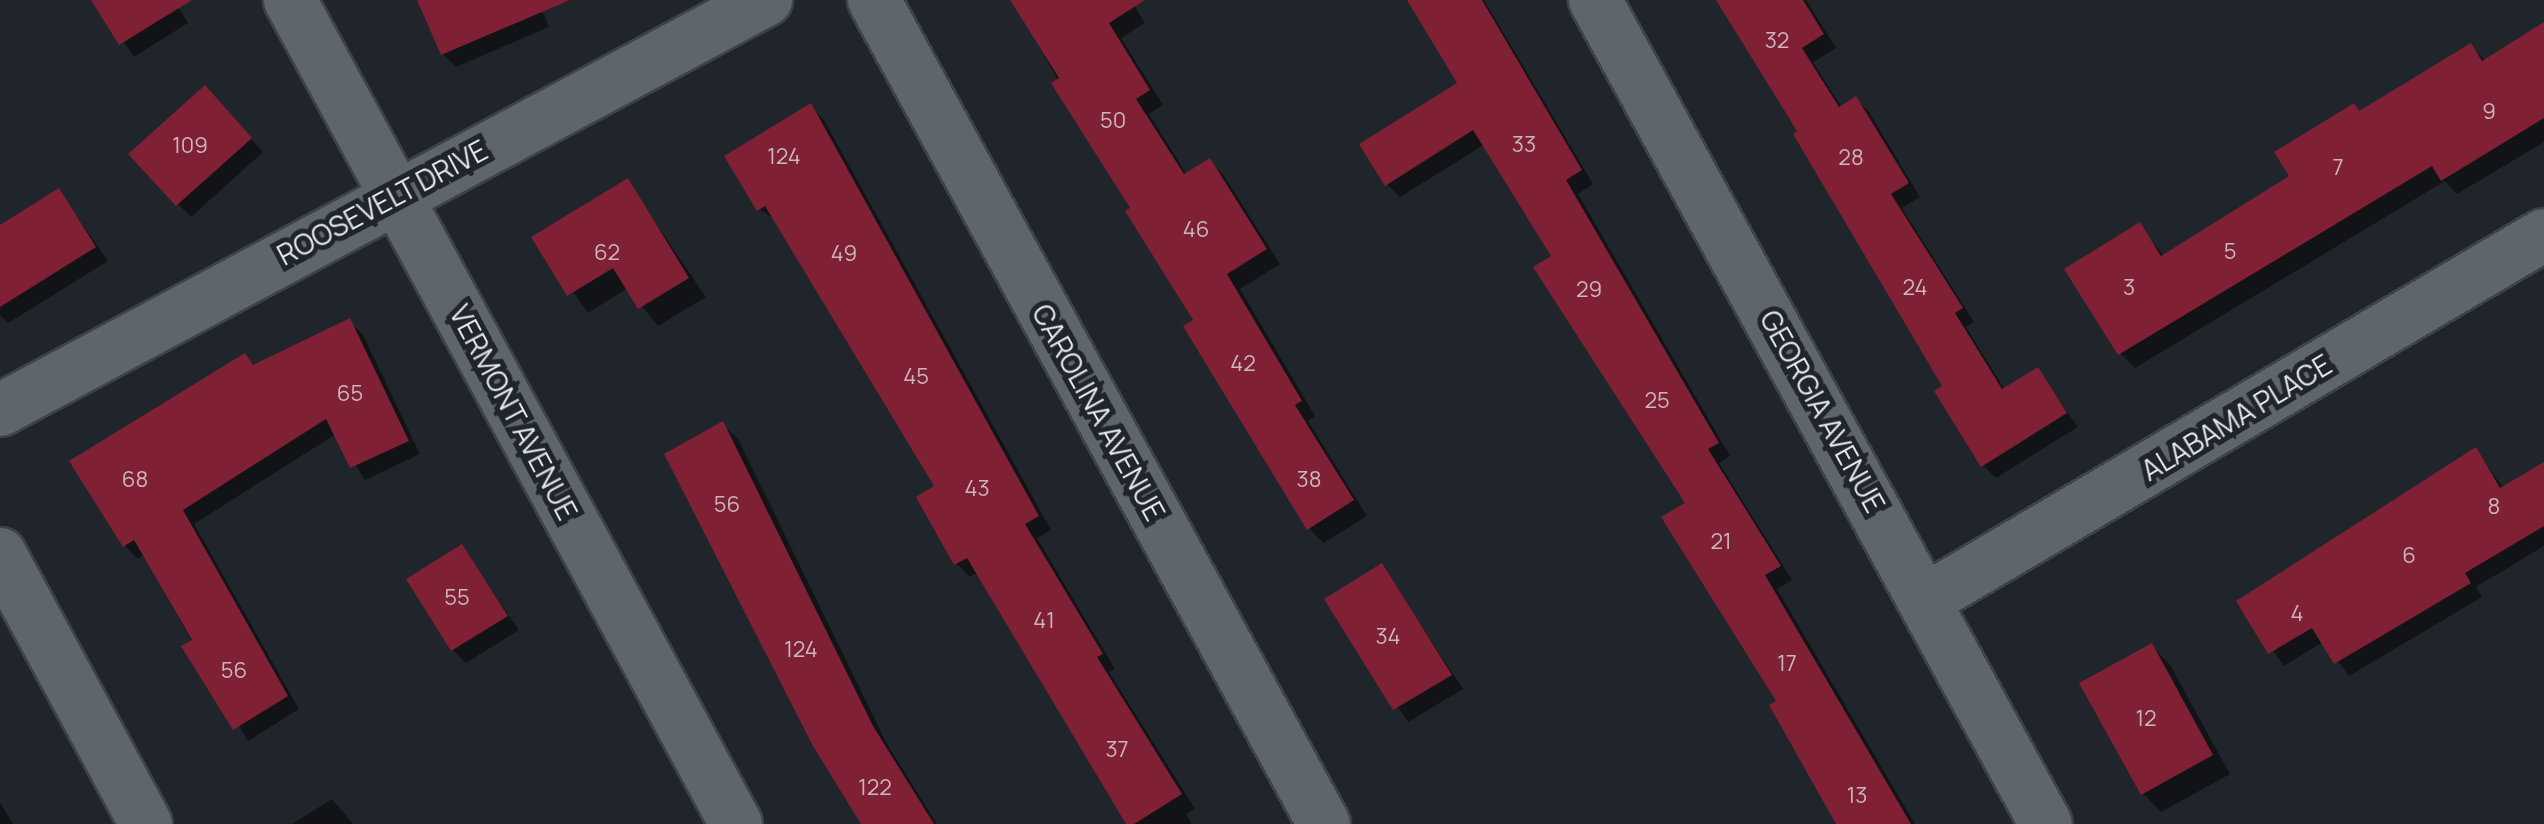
<!DOCTYPE html>
<html>
<head>
<meta charset="utf-8">
<style>
  body { margin:0 }
  #map { position:relative; width:2544px; height:824px; overflow:hidden; background:#20252b; font-family:Manrope,sans-serif }
  div>[style] { position:absolute }
  [style*='--x'] { left:calc(var(--x)*1px); top:calc(var(--y)*1px); width:calc(var(--w)*1px); rotate:calc(var(--a)*1deg) }
  .shadow>* { inset:0; background:#0007 }
  .building>* { inset:0; background:#7f2034 }
  .roads { filter:drop-shadow(2px 0 #3e4347) drop-shadow(-2px 0 #3e4347) drop-shadow(0 2px #3e4347) drop-shadow(0 -2px #3e4347) }
  .minor>* { height:52px; margin:-26px; padding:0 26px; transform-origin:26px; border-radius:26px; background:#5f656c }
  span { translate:-50% -50%; white-space:nowrap; text-align:center; line-height:1.15; -webkit-text-stroke:10px #20252b; paint-order:stroke }
  .number-label { font-size:22px; color:#cbb6be }
  .number-label span { -webkit-text-stroke-width:0 }
  .street-label { font-size:28px; color:#e4e8ec }
</style>
</head>
<body>
<div id="map">
  <div class="shadow">
    <div style="clip-path:polygon(95px 0,174px 0,188px 23px,134px 57px)"></div>
    <div style="clip-path:polygon(420px 0,537px 0,549px 27px,456px 67px,443px 54px)"></div>
    <div style="clip-path:polygon(1013px 0,1131px 0,1145px 23px,1121px 38px,1163px 105px,1149px 114px,1187px 175px,1210px 161px,1224px 176px,1280px 264px,1240px 289px,1315px 416px,1308px 421px,1367px 516px,1323px 543px,1309px 528px)"></div>
    <div style="clip-path:polygon(1410px 0,1484px 0,1593px 184px,1578px 194px,1730px 456px,1719px 463px,1792px 580px,1777px 589px,1915px 824px,1839px 824px,1688px 503px,1555px 257px,1485px 144px,1400px 197px,1387px 184px,1461px 84px)"></div>
    <div style="clip-path:polygon(1718px 0,1806px 0,1836px 48px,1813px 62px,1842px 108px,1856px 99px,1869px 112px,1920px 197px,1902px 208px,1974px 322px,1966px 327px,2005px 390px,2037px 370px,2078px 427px,1996px 478px,1983px 465px,1945px 387px,1796px 135px,1801px 132px)"></div>
    <div style="clip-path:polygon(2544px 25px,2544px 142px,2457px 194px,2445px 181px,2135px 368px,2120px 353px,2139px 225px,2165px 257px,2292px 177px,2361px 113px,2470px 46px,2486px 61px)"></div>
    <div style="clip-path:polygon(217px 102px,263px 152px,191px 217px,178px 204px)"></div>
    <div style="clip-path:polygon(810px 106px,824px 120px,1051px 530px,1037px 538px,1115px 669px,1109px 672px,1195px 809px,1186px 814px,1192px 824px,1130px 824px,979px 572px,970px 577px,956px 563px,938px 487px,777px 221px,759px 209px)"></div>
    <div style="clip-path:polygon(627px 181px,706px 297px,658px 326px,628px 288px,588px 313px,535px 238px)"></div>
    <div style="clip-path:polygon(59px 191px,108px 261px,8px 323px,0 315px,0 228px)"></div>
    <div style="clip-path:polygon(350px 322px,363px 335px,420px 454px,365px 480px,336px 434px,194px 524px,299px 709px,248px 741px,143px 555px,138px 559px,125px 546px,245px 357px,255px 367px)"></div>
    <div style="clip-path:polygon(723px 425px,738px 439px,887px 744px,937px 824px,864px 824px)"></div>
    <div style="clip-path:polygon(2476px 450px,2504px 489px,2544px 474px,2544px 546px,2476px 587px,2482px 597px,2349px 676px,2323px 642px,2284px 666px,2239px 602px)"></div>
    <div style="clip-path:polygon(462px 547px,519px 630px,466px 663px,453px 650px)"></div>
    <div style="clip-path:polygon(1382px 567px,1463px 689px,1408px 722px,1327px 600px)"></div>
    <div style="clip-path:polygon(2152px 646px,2170px 665px,2230px 774px,2161px 812px,2143px 793px)"></div>
    <div style="clip-path:polygon(332px 799px,353px 824px,292px 824px)"></div>
    <div style="clip-path:polygon(0 802px,13px 824px,0 824px)"></div>
  </div>
  <div class="building">
    <div style="clip-path:polygon(91px 0,192px 0,119px 45px)"></div>
    <div style="clip-path:polygon(417px 0,570px 0,441px 55px)"></div>
    <div style="clip-path:polygon(1010px 0,1145px 0,1109px 23px,1150px 90px,1136px 99px,1184px 174px,1210px 158px,1267px 249px,1227px 274px,1302px 401px,1295px 405px,1354px 500px,1307px 530px,1183px 326px,1193px 320px,1125px 211px,1130px 208px,1051px 83px,1059px 78px)"></div>
    <div style="clip-path:polygon(1407px 0,1482px 0,1582px 170px,1566px 180px,1719px 443px,1708px 449px,1781px 566px,1765px 575px,1911px 824px,1836px 824px,1769px 705px,1776px 701px,1661px 517px,1685px 503px,1533px 267px,1551px 256px,1473px 130px,1385px 186px,1359px 144px,1457px 83px)"></div>
    <div style="clip-path:polygon(1716px 0,1803px 0,1824px 34px,1802px 48px,1839px 107px,1856px 96px,1909px 183px,1891px 194px,1963px 308px,1955px 313px,2002px 389px,2038px 367px,2067px 413px,1981px 467px,1934px 391px,1942px 386px,1793px 134px,1797px 131px)"></div>
    <div style="clip-path:polygon(2544px 22px,2544px 118px,2441px 181px,2432px 166px,2118px 355px,2064px 269px,2140px 222px,2161px 256px,2289px 176px,2274px 152px,2354px 103px,2359px 111px,2471px 43px,2482px 61px)"></div>
    <div style="clip-path:polygon(205px 85px,252px 138px,176px 206px,128px 154px)"></div>
    <div style="clip-path:polygon(811px 103px,1039px 516px,1025px 524px,1103px 654px,1097px 657px,1182px 794px,1134px 824px,1126px 824px,967px 558px,954px 565px,916px 497px,934px 486px,765px 206px,757px 211px,724px 156px)"></div>
    <div style="clip-path:polygon(628px 178px,689px 278px,638px 309px,613px 268px,567px 296px,531px 237px)"></div>
    <div style="clip-path:polygon(59px 188px,96px 247px,0 307px,0 225px)"></div>
    <div style="clip-path:polygon(350px 318px,409px 441px,350px 468px,326px 419px,183px 510px,288px 696px,233px 730px,181px 646px,192px 640px,134px 540px,123px 547px,69px 461px,245px 353px,253px 365px)"></div>
    <div style="clip-path:polygon(723px 421px,873px 726px,934px 824px,861px 824px,813px 746px,664px 454px)"></div>
    <div style="clip-path:polygon(2476px 447px,2500px 488px,2544px 462px,2544px 526px,2465px 573px,2471px 583px,2334px 664px,2312px 628px,2268px 654px,2236px 601px)"></div>
    <div style="clip-path:polygon(462px 544px,508px 616px,451px 651px,406px 579px)"></div>
    <div style="clip-path:polygon(1382px 563px,1452px 675px,1393px 710px,1324px 599px)"></div>
    <div style="clip-path:polygon(2152px 643px,2213px 755px,2141px 795px,2079px 683px)"></div>
  </div>
  <div class="roads">
    <div class="minor">
      <div style="--x:290;--y:0;--w:937;--a:61.57"></div>
      <div style="--x:874;--y:0;--w:939;--a:61.36"></div>
      <div style="--x:1595;--y:0;--w:939;--a:61.31"></div>
      <div style="--x:0;--y:410;--w:869;--a:-28.16"></div>
      <div style="--x:0;--y:554;--w:307;--a:61.6"></div>
      <div style="--x:1927;--y:599;--w:716;--a:-30.54"></div>
    </div>
  </div>
  <div class="number-label">
    <span style="left:1777px;top:41px">32</span>
    <span style="left:2489px;top:112px">9</span>
    <span style="left:1113px;top:121px">50</span>
    <span style="left:1524px;top:145px">33</span>
    <span style="left:190px;top:146px">109</span>
    <span style="left:784px;top:157px">124</span>
    <span style="left:1851px;top:158px">28</span>
    <span style="left:2338px;top:168px">7</span>
    <span style="left:1196px;top:230px">46</span>
    <span style="left:2230px;top:252px">5</span>
    <span style="left:607px;top:253px">62</span>
    <span style="left:844px;top:254px">49</span>
    <span style="left:1915px;top:288px">24</span>
    <span style="left:2129px;top:288px">3</span>
    <span style="left:1589px;top:290px">29</span>
    <span style="left:1243px;top:364px">42</span>
    <span style="left:916px;top:377px">45</span>
    <span style="left:350px;top:394px">65</span>
    <span style="left:1657px;top:401px">25</span>
    <span style="left:135px;top:480px">68</span>
    <span style="left:1309px;top:480px">38</span>
    <span style="left:977px;top:489px">43</span>
    <span style="left:727px;top:505px">56</span>
    <span style="left:2494px;top:507px">8</span>
    <span style="left:1721px;top:542px">21</span>
    <span style="left:2409px;top:556px">6</span>
    <span style="left:457px;top:598px">55</span>
    <span style="left:2297px;top:614px">4</span>
    <span style="left:1044px;top:621px">41</span>
    <span style="left:1388px;top:637px">34</span>
    <span style="left:801px;top:650px">124</span>
    <span style="left:1787px;top:664px">17</span>
    <span style="left:234px;top:671px">56</span>
    <span style="left:2146px;top:719px">12</span>
    <span style="left:1117px;top:750px">37</span>
    <span style="left:875px;top:788px">122</span>
    <span style="left:1857px;top:796px">13</span>
  </div>
  <div class="street-label">
    <span style="left:382px;top:202px;rotate:-28deg">ROOSEVELT DRIVE</span>
    <span style="left:1823px;top:411px;rotate:61deg">GEORGIA AVENUE</span>
    <span style="left:514px;top:412px;rotate:62deg">VERMONT AVENUE</span>
    <span style="left:1099px;top:412px;rotate:61deg">CAROLINA AVENUE</span>
    <span style="left:2236px;top:417px;rotate:-31deg">ALABAMA PLACE</span>
  </div>
</div>
</body>
</html>
